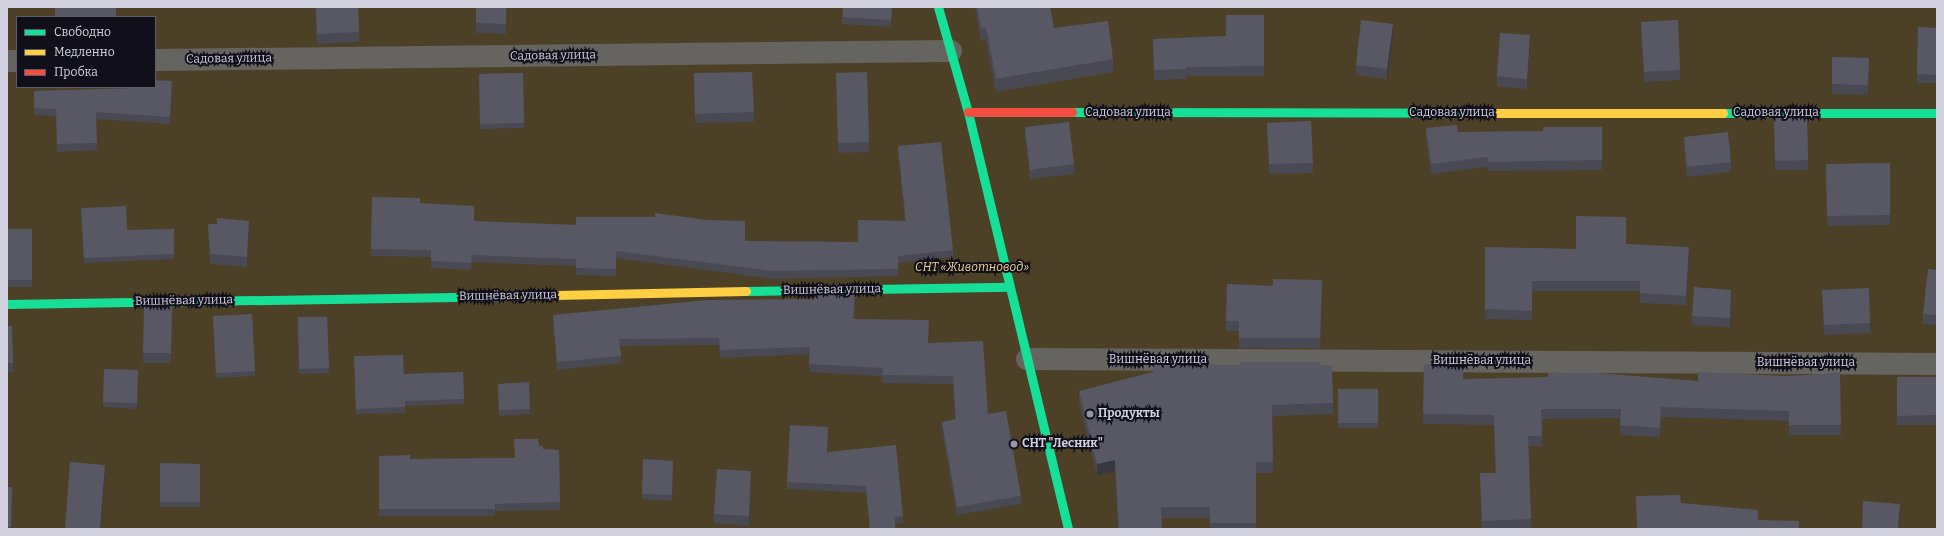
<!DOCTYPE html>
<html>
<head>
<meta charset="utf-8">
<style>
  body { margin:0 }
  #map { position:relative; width:1944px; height:536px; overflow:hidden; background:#2a2a36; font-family:Bitter,serif }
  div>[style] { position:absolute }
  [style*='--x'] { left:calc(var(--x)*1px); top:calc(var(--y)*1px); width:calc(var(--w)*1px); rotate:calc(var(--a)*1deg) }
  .green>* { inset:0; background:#4c4026 }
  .street>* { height:22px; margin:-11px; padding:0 11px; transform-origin:11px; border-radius:11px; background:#666460 }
  .fast>* { height:9px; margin:-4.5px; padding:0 4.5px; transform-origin:4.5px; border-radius:4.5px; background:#16e098 }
  .slow>* { height:9px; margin:-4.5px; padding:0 4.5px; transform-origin:4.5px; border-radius:4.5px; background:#ffcf43 }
  .jam>* { height:9px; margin:-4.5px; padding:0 4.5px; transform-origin:4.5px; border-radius:4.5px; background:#f24e42 }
  .wall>* { inset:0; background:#494954 }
  .shaded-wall>* { inset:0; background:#373742 }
  .building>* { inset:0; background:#585864 }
  .dots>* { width:11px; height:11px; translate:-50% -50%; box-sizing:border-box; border:2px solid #100f1a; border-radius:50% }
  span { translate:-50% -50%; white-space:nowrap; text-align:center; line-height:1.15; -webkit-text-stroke:4px #100f1a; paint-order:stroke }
  .street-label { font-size:12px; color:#d1d1e0 }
  .park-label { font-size:12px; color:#f3d693; font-style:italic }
  .poi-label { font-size:12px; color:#d1d1e0; font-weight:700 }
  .left { translate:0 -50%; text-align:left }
  .frame { position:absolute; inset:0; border:8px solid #d1d1e0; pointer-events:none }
  .legend { position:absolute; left:16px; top:16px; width:140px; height:72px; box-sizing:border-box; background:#100f1a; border:1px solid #5d5d69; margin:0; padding:5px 7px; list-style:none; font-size:12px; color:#d1d1e0 }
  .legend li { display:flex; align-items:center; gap:8px; height:20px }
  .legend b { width:20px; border:1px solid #5d5d69 }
</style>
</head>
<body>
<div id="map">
  <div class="green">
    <div style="clip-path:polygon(evenodd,7px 7px,1937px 7px,1937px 529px,7px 529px,7px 7px,17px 17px,155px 17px,155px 87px,17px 87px,17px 17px)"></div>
  </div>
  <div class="street">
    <div style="--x:155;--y:60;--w:796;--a:-0.65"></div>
    <div style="--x:7;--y:61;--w:10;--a:0"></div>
    <div style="--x:1027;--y:359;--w:910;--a:0.31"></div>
  </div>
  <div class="fast">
    <div style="--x:938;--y:7;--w:109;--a:74.1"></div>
    <div style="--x:968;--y:112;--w:429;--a:76.5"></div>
    <div style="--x:1072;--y:112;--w:393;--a:0.1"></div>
    <div style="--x:1723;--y:113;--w:214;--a:0"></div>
    <div style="--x:746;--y:291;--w:263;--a:-0.9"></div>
    <div style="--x:7;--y:304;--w:496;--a:-0.9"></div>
  </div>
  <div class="slow">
    <div style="--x:1465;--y:113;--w:258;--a:0"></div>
    <div style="--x:503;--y:296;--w:243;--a:-1.2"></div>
  </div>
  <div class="jam">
    <div style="--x:968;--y:112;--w:104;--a:0"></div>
  </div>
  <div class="wall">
    <div style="clip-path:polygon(315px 7px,358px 7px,359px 42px,317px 44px)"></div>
    <div style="clip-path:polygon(476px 7px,506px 7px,506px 34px,476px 33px)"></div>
    <div style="clip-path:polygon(892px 7px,891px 27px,842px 24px,842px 17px)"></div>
    <div style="clip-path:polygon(975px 7px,1050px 7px,1054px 28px,1113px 59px,1113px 72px,996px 92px,986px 40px,981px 41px)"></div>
    <div style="clip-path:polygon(1264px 15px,1264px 76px,1186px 76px,1186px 79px,1154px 80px,1153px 39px,1226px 36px)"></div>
    <div style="clip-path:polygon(1641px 22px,1680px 70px,1680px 80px,1644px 82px)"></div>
    <div style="clip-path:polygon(1918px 27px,1937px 28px,1937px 83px,1917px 83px)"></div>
    <div style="clip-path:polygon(1393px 34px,1387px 79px,1356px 75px,1356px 65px)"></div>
    <div style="clip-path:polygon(1530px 45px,1527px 89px,1497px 86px,1497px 76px)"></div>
    <div style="clip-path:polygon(1832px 57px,1869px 58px,1868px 95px,1832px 94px)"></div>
    <div style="clip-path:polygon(523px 73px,524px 128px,480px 129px,479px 74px)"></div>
    <div style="clip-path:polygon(694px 73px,754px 112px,754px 122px,695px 123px)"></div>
    <div style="clip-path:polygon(836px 73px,869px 142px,869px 152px,838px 153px)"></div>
    <div style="clip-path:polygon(172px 88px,170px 124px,96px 119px,97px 150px,57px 152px,56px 116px,34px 115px,34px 91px)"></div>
    <div style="clip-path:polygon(1774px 116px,1807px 116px,1808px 170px,1775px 170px)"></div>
    <div style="clip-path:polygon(1267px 123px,1313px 163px,1313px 173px,1269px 174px)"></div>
    <div style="clip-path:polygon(1025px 127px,1074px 164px,1074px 174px,1030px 179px,1025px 137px)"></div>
    <div style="clip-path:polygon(1602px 127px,1602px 170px,1488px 171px,1488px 167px,1431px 174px,1426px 138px,1426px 128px,1458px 132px,1543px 131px)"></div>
    <div style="clip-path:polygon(1684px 137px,1731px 162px,1731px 172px,1687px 177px,1684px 147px)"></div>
    <div style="clip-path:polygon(898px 146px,953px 250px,953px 257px,898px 263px,898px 276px,773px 279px,616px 258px,616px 276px,576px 275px,576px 266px,472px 262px,471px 270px,431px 268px,431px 257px,371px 256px,372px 197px,420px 203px,474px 221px,745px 241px,858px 242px,905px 221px,898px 153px)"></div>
    <div style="clip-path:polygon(1890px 163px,1890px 225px,1827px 226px,1826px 164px)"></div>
    <div style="clip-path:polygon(81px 213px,127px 230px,174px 229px,174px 259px,84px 263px)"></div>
    <div style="clip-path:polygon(208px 224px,249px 231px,247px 267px,210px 264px)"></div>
    <div style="clip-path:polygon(7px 229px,32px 229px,32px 287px,7px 287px)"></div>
    <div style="clip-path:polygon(1626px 244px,1689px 257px,1686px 305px,1640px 303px,1640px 291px,1532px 291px,1532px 320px,1485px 319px,1485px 247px,1576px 249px)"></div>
    <div style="clip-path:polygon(1937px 270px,1937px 325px,1923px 324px,1923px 314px)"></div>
    <div style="clip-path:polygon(1322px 280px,1320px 348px,1239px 348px,1239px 331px,1226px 331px,1227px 284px,1273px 286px)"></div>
    <div style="clip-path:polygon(1822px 290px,1870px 323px,1870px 333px,1824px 335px)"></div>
    <div style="clip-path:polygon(1731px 299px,1730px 327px,1692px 325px,1692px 316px)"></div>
    <div style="clip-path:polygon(855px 302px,854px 319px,928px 343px,988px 414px,1021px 496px,1021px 504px,957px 515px,942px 429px,942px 422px,955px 419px,953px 384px,882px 383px,882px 376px,809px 372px,810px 354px,720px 358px,719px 345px,620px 346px,621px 363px,557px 370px,553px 322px,553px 315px)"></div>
    <div style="clip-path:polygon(144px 306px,172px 307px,171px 363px,143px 363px)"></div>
    <div style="clip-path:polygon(298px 317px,327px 317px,329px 373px,299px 374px)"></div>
    <div style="clip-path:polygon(213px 321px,255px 371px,255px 376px,216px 378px)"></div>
    <div style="clip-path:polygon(7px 326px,12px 326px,13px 372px,7px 372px)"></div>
    <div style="clip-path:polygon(354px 356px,404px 374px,463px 372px,464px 404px,405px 406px,405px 413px,356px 414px)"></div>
    <div style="clip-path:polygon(1424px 364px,1463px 379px,1698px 381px,1840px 373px,1841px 435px,1789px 435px,1789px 421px,1661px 417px,1660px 437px,1620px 435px,1620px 418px,1542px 419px,1542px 446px,1529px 446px,1531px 529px,1482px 529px,1480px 473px,1495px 473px,1494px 425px,1423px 424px)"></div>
    <div style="clip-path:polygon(1320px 365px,1333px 403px,1333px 414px,1272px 416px,1273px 473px,1256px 473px,1256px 529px,1210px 529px,1210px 518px,1161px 518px,1162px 529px,1118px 529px,1115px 471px,1097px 475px,1079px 402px,1079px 391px)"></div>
    <div style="clip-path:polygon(104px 369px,138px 370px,137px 409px,103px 407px)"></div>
    <div style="clip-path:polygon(1897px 377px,1937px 377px,1937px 425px,1897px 425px)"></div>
    <div style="clip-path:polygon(529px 382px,530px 414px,499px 416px,498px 384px)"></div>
    <div style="clip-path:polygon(1338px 389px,1378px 389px,1378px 428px,1338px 428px)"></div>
    <div style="clip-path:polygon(828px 434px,827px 452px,903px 516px,903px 523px,895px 524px,895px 529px,870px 529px,866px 493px,787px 489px,787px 482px)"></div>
    <div style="clip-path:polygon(539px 446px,543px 449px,559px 450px,560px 510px,495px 511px,495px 516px,379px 516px,379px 456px,410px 459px,514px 458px)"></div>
    <div style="clip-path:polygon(673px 461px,672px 501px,642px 499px,642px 494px)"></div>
    <div style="clip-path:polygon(160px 463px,200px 464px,200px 507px,160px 507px)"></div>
    <div style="clip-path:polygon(751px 481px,749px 526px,714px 523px,714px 514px)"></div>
    <div style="clip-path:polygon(7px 487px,12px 487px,11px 529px,7px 529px)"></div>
  </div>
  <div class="shaded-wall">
    <div style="clip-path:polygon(1393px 24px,1393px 34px,1387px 79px,1387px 69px)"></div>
    <div style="clip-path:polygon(1530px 35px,1530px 45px,1527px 89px,1527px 79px)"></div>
    <div style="clip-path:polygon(172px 81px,172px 88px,170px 124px,170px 117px)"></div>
    <div style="clip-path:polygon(249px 221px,249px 231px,247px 267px,247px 257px)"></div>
    <div style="clip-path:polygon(1689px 247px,1689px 257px,1686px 305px,1686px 296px)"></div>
    <div style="clip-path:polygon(1731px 290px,1731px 299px,1730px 327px,1730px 318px)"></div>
    <div style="clip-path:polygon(1661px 407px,1661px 417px,1660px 437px,1660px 428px)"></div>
    <div style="clip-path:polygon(1115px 460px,1115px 471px,1097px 475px,1097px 464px)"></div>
    <div style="clip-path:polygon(105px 465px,105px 474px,101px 529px,100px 529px)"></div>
    <div style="clip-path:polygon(751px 471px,751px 481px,749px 526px,749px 516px)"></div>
    <div style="clip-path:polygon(1900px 504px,1900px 514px,1899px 529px,1898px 529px)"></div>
  </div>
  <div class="building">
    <div style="clip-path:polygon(55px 7px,116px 7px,116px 17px,55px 17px)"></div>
    <div style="clip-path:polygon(316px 7px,358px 7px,359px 32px,317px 34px)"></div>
    <div style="clip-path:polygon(476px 7px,506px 7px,506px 24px,476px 23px)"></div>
    <div style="clip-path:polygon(843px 7px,892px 7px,891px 20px,842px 17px)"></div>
    <div style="clip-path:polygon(977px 7px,1050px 7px,1054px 28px,1108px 21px,1113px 59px,996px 79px,986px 27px,981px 28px)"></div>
    <div style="clip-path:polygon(1226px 15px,1264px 15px,1264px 66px,1186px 67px,1186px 69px,1154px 70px,1153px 39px,1226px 36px)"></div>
    <div style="clip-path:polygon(1361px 20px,1393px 24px,1387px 69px,1356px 65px)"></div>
    <div style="clip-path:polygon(1678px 20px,1680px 70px,1644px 72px,1641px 22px)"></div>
    <div style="clip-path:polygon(1918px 27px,1937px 28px,1937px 75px,1917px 74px)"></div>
    <div style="clip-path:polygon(1500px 33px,1530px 35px,1527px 79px,1497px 76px)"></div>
    <div style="clip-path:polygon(1832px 57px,1869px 58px,1868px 85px,1832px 84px)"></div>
    <div style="clip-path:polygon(752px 72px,754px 112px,695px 114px,694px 73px)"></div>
    <div style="clip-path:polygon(867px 72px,869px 142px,838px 143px,836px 73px)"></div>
    <div style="clip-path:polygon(523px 73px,524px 123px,480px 124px,479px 74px)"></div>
    <div style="clip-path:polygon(155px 80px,172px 81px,170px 117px,96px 112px,97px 143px,57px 144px,56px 109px,34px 108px,34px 91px,134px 88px,134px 87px,155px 87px)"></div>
    <div style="clip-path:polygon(1774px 116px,1807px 116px,1808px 160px,1775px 161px)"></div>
    <div style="clip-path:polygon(1311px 121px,1313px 163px,1269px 164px,1267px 123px)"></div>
    <div style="clip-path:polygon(1069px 122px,1074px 164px,1030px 170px,1025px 127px)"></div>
    <div style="clip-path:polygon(1457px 125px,1458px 132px,1543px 131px,1543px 127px,1602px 127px,1602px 160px,1488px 162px,1488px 157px,1431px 164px,1426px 128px)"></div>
    <div style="clip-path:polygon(1728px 132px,1731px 162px,1687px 167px,1684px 137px)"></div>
    <div style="clip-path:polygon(941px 142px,953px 250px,898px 256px,898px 269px,773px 271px,616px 251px,616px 269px,576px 268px,576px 259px,472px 255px,471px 263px,431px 261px,431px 250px,371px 249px,372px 197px,420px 198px,420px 203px,474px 206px,474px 221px,576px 225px,576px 217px,655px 217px,655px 213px,707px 220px,745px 221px,745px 241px,858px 242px,858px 220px,906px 221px,898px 146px)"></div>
    <div style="clip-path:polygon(1890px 163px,1890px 215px,1827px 216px,1826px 164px)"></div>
    <div style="clip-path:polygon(126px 206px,127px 230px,174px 229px,174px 254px,84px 258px,81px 208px)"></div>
    <div style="clip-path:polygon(1576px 216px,1626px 217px,1626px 244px,1689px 247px,1686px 296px,1640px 293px,1640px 281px,1532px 281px,1532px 311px,1485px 309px,1485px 247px,1576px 249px)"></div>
    <div style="clip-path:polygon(217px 218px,249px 221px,247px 257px,210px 254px,208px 224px,217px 224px)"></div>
    <div style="clip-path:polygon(7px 229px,32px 229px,32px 280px,7px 280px)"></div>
    <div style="clip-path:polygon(1928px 269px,1937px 270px,1937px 315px,1923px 314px)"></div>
    <div style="clip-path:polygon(1273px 279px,1322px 280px,1320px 338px,1239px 338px,1239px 321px,1226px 321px,1227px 284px,1273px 286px)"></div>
    <div style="clip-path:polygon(1694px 287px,1731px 290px,1730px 318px,1692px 316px)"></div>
    <div style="clip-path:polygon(1869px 288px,1870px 323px,1824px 325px,1822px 290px)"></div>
    <div style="clip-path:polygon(815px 295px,855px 295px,853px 319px,929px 320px,928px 343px,983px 341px,988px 414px,1006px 411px,1021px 496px,957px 507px,942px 422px,956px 419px,953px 376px,882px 375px,883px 368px,809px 364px,810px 347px,720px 350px,719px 338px,619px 339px,621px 356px,557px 362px,553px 315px,707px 300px,814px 299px)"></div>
    <div style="clip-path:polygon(144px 306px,172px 307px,171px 353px,143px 353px)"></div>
    <div style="clip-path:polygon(252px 314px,255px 371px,216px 373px,213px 316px)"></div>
    <div style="clip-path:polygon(298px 317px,327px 317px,329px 368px,299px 369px)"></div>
    <div style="clip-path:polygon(7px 326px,12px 326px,13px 363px,7px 363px)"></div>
    <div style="clip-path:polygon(403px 355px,404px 374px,463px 372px,464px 399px,405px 401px,405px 407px,356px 409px,354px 356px)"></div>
    <div style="clip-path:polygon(1240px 362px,1320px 362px,1320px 365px,1332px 365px,1333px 403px,1272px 405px,1273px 462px,1256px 462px,1256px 523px,1210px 523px,1210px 507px,1161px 507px,1162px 529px,1119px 529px,1115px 460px,1097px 464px,1079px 391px,1153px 372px,1153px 364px,1240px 365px)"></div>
    <div style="clip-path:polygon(1424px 364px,1463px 364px,1463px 379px,1548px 377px,1548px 373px,1597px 373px,1698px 381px,1698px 372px,1788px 376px,1840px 373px,1841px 425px,1789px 425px,1789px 411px,1661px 407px,1660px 428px,1620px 425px,1621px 409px,1541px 409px,1542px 436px,1528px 436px,1531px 519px,1482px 521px,1480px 473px,1496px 473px,1494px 415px,1423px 414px)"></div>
    <div style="clip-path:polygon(104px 369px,138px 370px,137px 403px,103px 402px)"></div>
    <div style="clip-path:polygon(1897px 377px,1937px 377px,1937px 415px,1897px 416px)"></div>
    <div style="clip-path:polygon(529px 382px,530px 409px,499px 410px,498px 384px)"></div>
    <div style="clip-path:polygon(1338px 389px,1378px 389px,1378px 423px,1338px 423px)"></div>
    <div style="clip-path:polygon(790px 425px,828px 427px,827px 452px,896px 445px,903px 516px,895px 517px,895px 529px,870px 529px,866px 486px,787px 482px)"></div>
    <div style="clip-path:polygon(514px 439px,538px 439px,539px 446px,543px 446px,543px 449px,559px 450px,560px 502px,495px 504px,495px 509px,379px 509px,379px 456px,410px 455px,410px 459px,515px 458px)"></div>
    <div style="clip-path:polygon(643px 459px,673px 461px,672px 495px,642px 494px)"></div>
    <div style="clip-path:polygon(70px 462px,105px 465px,100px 529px,65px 529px)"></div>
    <div style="clip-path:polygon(160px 463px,200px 464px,200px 502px,160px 502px)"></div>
    <div style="clip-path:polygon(717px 469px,751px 471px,749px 516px,714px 514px)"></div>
    <div style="clip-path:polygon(7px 487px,12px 487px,11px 527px,7px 527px)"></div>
    <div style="clip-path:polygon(1680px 495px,1681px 503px,1758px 510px,1758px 520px,1799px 521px,1799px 529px,1637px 529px,1636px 496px)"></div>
    <div style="clip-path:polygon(1863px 501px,1900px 504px,1898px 529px,1862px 529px)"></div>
    <div style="clip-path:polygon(1411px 528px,1461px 528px,1461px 529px,1411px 529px)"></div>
  </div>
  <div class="dots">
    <div style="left:1090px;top:414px;background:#9797a4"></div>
    <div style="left:1014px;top:444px;background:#9797a4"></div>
  </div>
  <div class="street-label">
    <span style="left:553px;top:56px;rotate:-1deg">Садовая улица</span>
    <span style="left:229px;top:59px;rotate:-1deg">Садовая улица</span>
    <span style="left:1128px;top:113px">Садовая улица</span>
    <span style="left:1452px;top:113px">Садовая улица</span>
    <span style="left:1776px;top:113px">Садовая улица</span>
    <span style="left:832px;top:290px;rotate:-1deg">Вишнёвая улица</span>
    <span style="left:508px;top:296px;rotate:-1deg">Вишнёвая улица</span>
    <span style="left:184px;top:301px;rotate:-1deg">Вишнёвая улица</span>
    <span style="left:1158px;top:360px">Вишнёвая улица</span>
    <span style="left:1482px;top:361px">Вишнёвая улица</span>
    <span style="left:1806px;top:363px">Вишнёвая улица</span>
  </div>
  <div class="park-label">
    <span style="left:972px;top:268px">СНТ «Животновод»</span>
  </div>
  <div class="poi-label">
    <span class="left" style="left:1098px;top:414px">Продукты</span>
    <span class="left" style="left:1022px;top:444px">СНТ "Лесник"</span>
  </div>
  <div class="frame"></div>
  <ul class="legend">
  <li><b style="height:5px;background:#16e098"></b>Свободно</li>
  <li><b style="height:5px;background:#ffcf43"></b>Медленно</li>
  <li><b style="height:5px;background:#f24e42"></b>Пробка</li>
  </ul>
</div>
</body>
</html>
